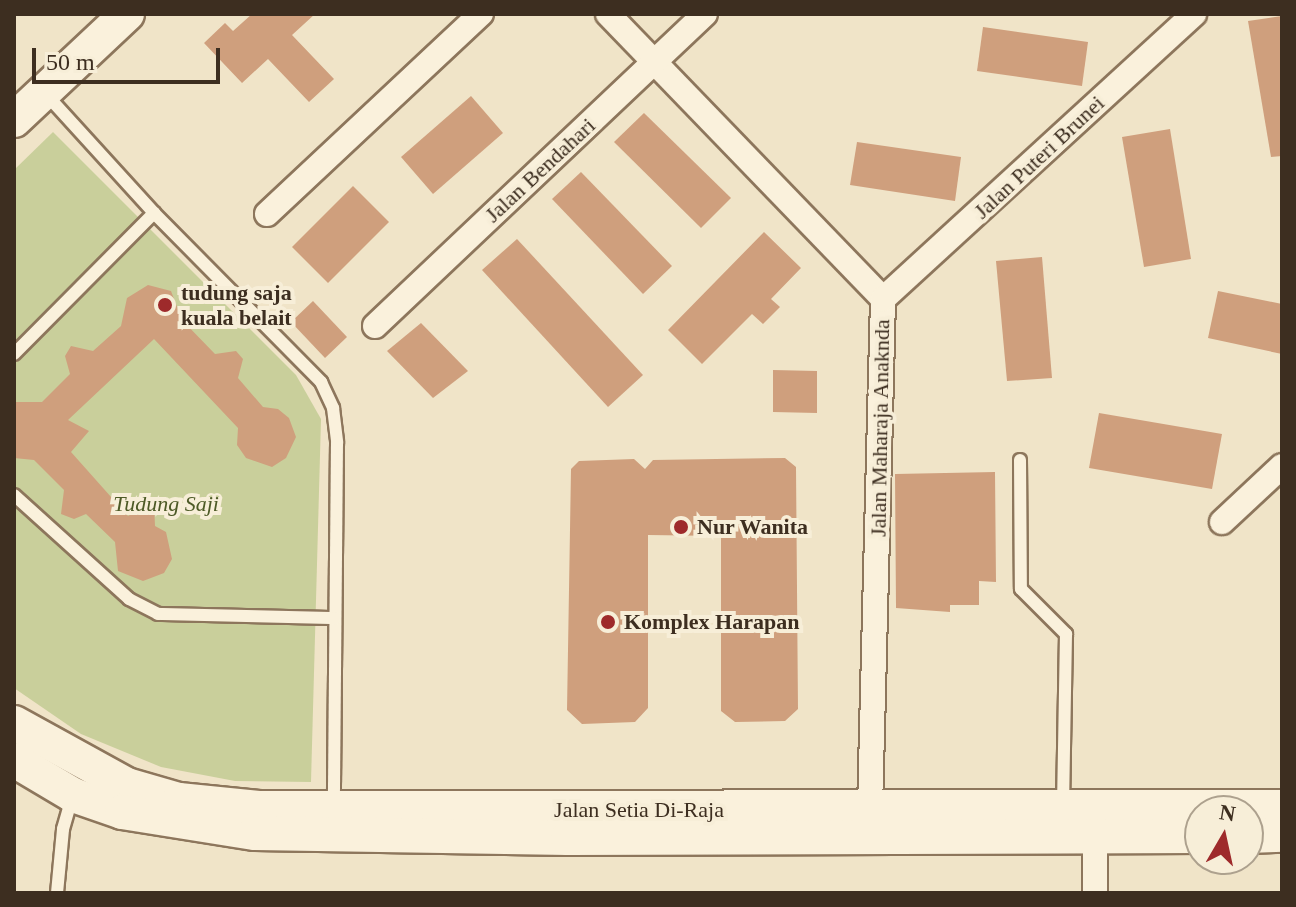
<!DOCTYPE html>
<html>
<head>
<meta charset="utf-8">
<style>
  body { margin:0 }
  #map { position:relative; width:1296px; height:907px; overflow:hidden; background:#f0e4c8; font-family:Georgia,serif }
  div>[style] { position:absolute }
  [style*='--x'] { left:calc(var(--x)*1px); top:calc(var(--y)*1px); width:calc(var(--w)*1px); rotate:calc(var(--a)*1deg) }
  .green>* { inset:0; background:#c9cf9b }
  .building>* { inset:0; background:#cf9f7d }
  .roads { filter:drop-shadow(2px 0 #8d765c) drop-shadow(-2px 0 #8d765c) drop-shadow(0 2px #8d765c) drop-shadow(0 -2px #8d765c) }
  .service>* { height:12px; margin:-6px; padding:0 6px; transform-origin:6px; border-radius:6px; background:#faf1dc }
  .minor>* { height:24px; margin:-12px; padding:0 12px; transform-origin:12px; border-radius:12px; background:#faf1dc }
  .secondary>* { height:34px; margin:-17px; padding:0 17px; transform-origin:17px; border-radius:17px; background:#faf1dc }
  .dots>* { width:22px; height:22px; translate:-50% -50%; box-sizing:border-box; border:4px solid #f7eed8; border-radius:50% }
  span { translate:-50% -50%; white-space:nowrap; text-align:center; line-height:1.15; -webkit-text-stroke:8px #f7eed8; paint-order:stroke }
  .street-label { font-size:22px; color:#3d2e20 }
  .poi-label { font-size:22px; color:#3d2e20; font-weight:700 }
  .left { translate:0 -50%; text-align:left }
  .park-label { font-size:22px; color:#4d5a26; font-style:italic }
  .frame { position:absolute; inset:0; border:16px solid #3d2e20; pointer-events:none }
  .north { position:absolute; left:1184px; top:795px; width:80px; height:80px; box-sizing:border-box; background:#f7eed8; border:2px solid #ada18e; border-radius:50%; rotate:9deg; font-size:22px; font-weight:700; line-height:32px; text-align:center; color:#3d2e20 }
  .north::after { content:''; display:block; margin:auto; width:28px; height:36px; background:#9e2a2b; clip-path:polygon(50% 0,100% 100%,50% 72%,0 100%) }
  .scale { position:absolute; left:32px; top:48px; width:188px; height:36px; box-sizing:border-box; border:4px solid #3d2e20; border-top:0; padding-left:10px; font-size:24px; line-height:28px; white-space:nowrap; color:#3d2e20; -webkit-text-stroke:6px #f7eed8; paint-order:stroke }
</style>
</head>
<body>
<div id="map">
  <div class="green">
    <div style="clip-path:polygon(53px 132px,296px 375px,321px 419px,311px 782px,235px 781px,161px 767px,81px 734px,14px 688px,14px 170px)"></div>
  </div>
  <div class="building">
    <div style="clip-path:polygon(252px 14px,315px 14px,292px 35px,334px 79px,309px 102px,268px 59px,242px 83px,204px 43px,225px 23px,233px 31px)"></div>
    <div style="clip-path:polygon(1282px 16px,1282px 156px,1271px 157px,1248px 21px)"></div>
    <div style="clip-path:polygon(983px 27px,1088px 42px,1082px 86px,977px 71px)"></div>
    <div style="clip-path:polygon(471px 96px,503px 133px,433px 194px,401px 157px)"></div>
    <div style="clip-path:polygon(644px 113px,731px 198px,701px 228px,614px 142px)"></div>
    <div style="clip-path:polygon(1170px 129px,1191px 259px,1144px 267px,1122px 137px)"></div>
    <div style="clip-path:polygon(857px 142px,961px 157px,955px 201px,850px 185px)"></div>
    <div style="clip-path:polygon(581px 172px,672px 266px,643px 294px,552px 199px)"></div>
    <div style="clip-path:polygon(353px 186px,389px 222px,328px 283px,292px 247px)"></div>
    <div style="clip-path:polygon(764px 232px,801px 268px,771px 299px,780px 307px,763px 324px,752px 314px,702px 364px,668px 330px)"></div>
    <div style="clip-path:polygon(517px 239px,643px 375px,608px 407px,482px 270px)"></div>
    <div style="clip-path:polygon(1042px 257px,1052px 378px,1007px 381px,996px 261px)"></div>
    <div style="clip-path:polygon(148px 285px,171px 291px,182px 320px,215px 354px,236px 351px,243px 359px,238px 378px,263px 407px,278px 409px,289px 418px,296px 437px,286px 458px,272px 467px,246px 458px,237px 445px,238px 428px,154px 339px,68px 420px,89px 431px,71px 452px,128px 516px,154px 502px,155px 526px,166px 532px,172px 559px,164px 573px,143px 581px,118px 571px,115px 542px,86px 514px,74px 519px,61px 514px,64px 490px,34px 460px,14px 458px,14px 402px,42px 402px,70px 374px,65px 356px,71px 346px,93px 351px,121px 326px,127px 298px)"></div>
    <div style="clip-path:polygon(1218px 291px,1282px 304px,1282px 354px,1208px 338px)"></div>
    <div style="clip-path:polygon(313px 301px,347px 337px,325px 358px,291px 322px)"></div>
    <div style="clip-path:polygon(421px 323px,468px 371px,433px 398px,387px 351px)"></div>
    <div style="clip-path:polygon(773px 370px,817px 371px,817px 413px,773px 412px)"></div>
    <div style="clip-path:polygon(1099px 413px,1222px 434px,1212px 489px,1089px 468px)"></div>
    <div style="clip-path:polygon(785px 458px,796px 467px,798px 709px,785px 721px,735px 722px,721px 711px,721px 536px,648px 535px,648px 708px,635px 722px,582px 724px,567px 710px,571px 469px,579px 461px,634px 459px,645px 469px,653px 460px)"></div>
    <div style="clip-path:polygon(995px 472px,996px 582px,979px 581px,979px 605px,950px 605px,950px 612px,896px 608px,895px 474px)"></div>
  </div>
  <div class="roads">
    <div class="service">
      <div style="--x:44;--y:92;--w:164;--a:47.7"></div>
      <div style="--x:154;--y:213;--w:238;--a:45.3"></div>
      <div style="--x:321;--y:382;--w:29;--a:65"></div>
      <div style="--x:333;--y:408;--w:35;--a:83"></div>
      <div style="--x:337;--y:443;--w:361;--a:90.5"></div>
      <div style="--x:14;--y:354;--w:199;--a:-45.2"></div>
      <div style="--x:1020;--y:460;--w:129;--a:89.6"></div>
      <div style="--x:1021;--y:589;--w:64;--a:45"></div>
      <div style="--x:1066;--y:634;--w:171;--a:91"></div>
      <div style="--x:14;--y:495;--w:155;--a:42.1"></div>
      <div style="--x:129;--y:599;--w:33;--a:27"></div>
      <div style="--x:158;--y:614;--w:177;--a:1.3"></div>
      <div style="--x:57;--y:893;--w:64;--a:-84.6"></div>
      <div style="--x:63;--y:829;--w:32;--a:-74"></div>
    </div>
    <div class="minor">
      <div style="--x:608;--y:14;--w:396;--a:46"></div>
      <div style="--x:883;--y:299;--w:509;--a:91.46"></div>
      <div style="--x:267;--y:214;--w:293;--a:-43.1"></div>
      <div style="--x:883;--y:299;--w:422;--a:-42.5"></div>
      <div style="--x:375;--y:326;--w:454;--a:-43.4"></div>
      <div style="--x:1222;--y:522;--w:82;--a:-43"></div>
      <div style="--x:1095;--y:837;--w:56;--a:90"></div>
    </div>
    <div class="secondary">
      <div style="--x:14;--y:120;--w:155;--a:-43.2"></div>
      <div style="--x:14;--y:723;--w:129;--a:28.8"></div>
      <div style="--x:127;--y:785;--w:54;--a:16.1"></div>
      <div style="--x:179;--y:800;--w:80;--a:5.7"></div>
      <div style="--x:259;--y:808;--w:1023;--a:-0.06"></div>
      <div style="--x:14;--y:760;--w:69;--a:30.7"></div>
      <div style="--x:73;--y:795;--w:52;--a:19.1"></div>
      <div style="--x:122;--y:812;--w:135;--a:9"></div>
      <div style="--x:255;--y:833;--w:313;--a:0.9"></div>
      <div style="--x:568;--y:838;--w:632;--a:-0.18"></div>
      <div style="--x:1248;--y:836;--w:34;--a:-2"></div>
    </div>
  </div>
  <div class="dots">
    <div style="left:165px;top:305px;background:#9e2a2b"></div>
    <div style="left:681px;top:527px;background:#9e2a2b"></div>
    <div style="left:608px;top:622px;background:#9e2a2b"></div>
  </div>
  <div class="street-label">
    <span style="left:1039px;top:157px;rotate:-43deg">Jalan Puteri Brunei</span>
    <span style="left:540px;top:170px;rotate:-43deg">Jalan Bendahari</span>
    <span style="left:880px;top:428px;rotate:-89deg">Jalan Maharaja Anaknda</span>
    <span style="left:639px;top:810px">Jalan Setia Di-Raja</span>
  </div>
  <div class="poi-label">
    <span class="left" style="left:181px;top:305px">tudung saja<br>kuala belait</span>
    <span class="left" style="left:697px;top:527px">Nur Wanita</span>
    <span class="left" style="left:624px;top:622px">Komplex Harapan</span>
  </div>
  <div class="park-label">
    <span style="left:166px;top:504px">Tudung Saji</span>
  </div>
  <div class="frame"></div>
  <div class="north">N</div>
  <div class="scale">50 m</div>
</div>
</body>
</html>
